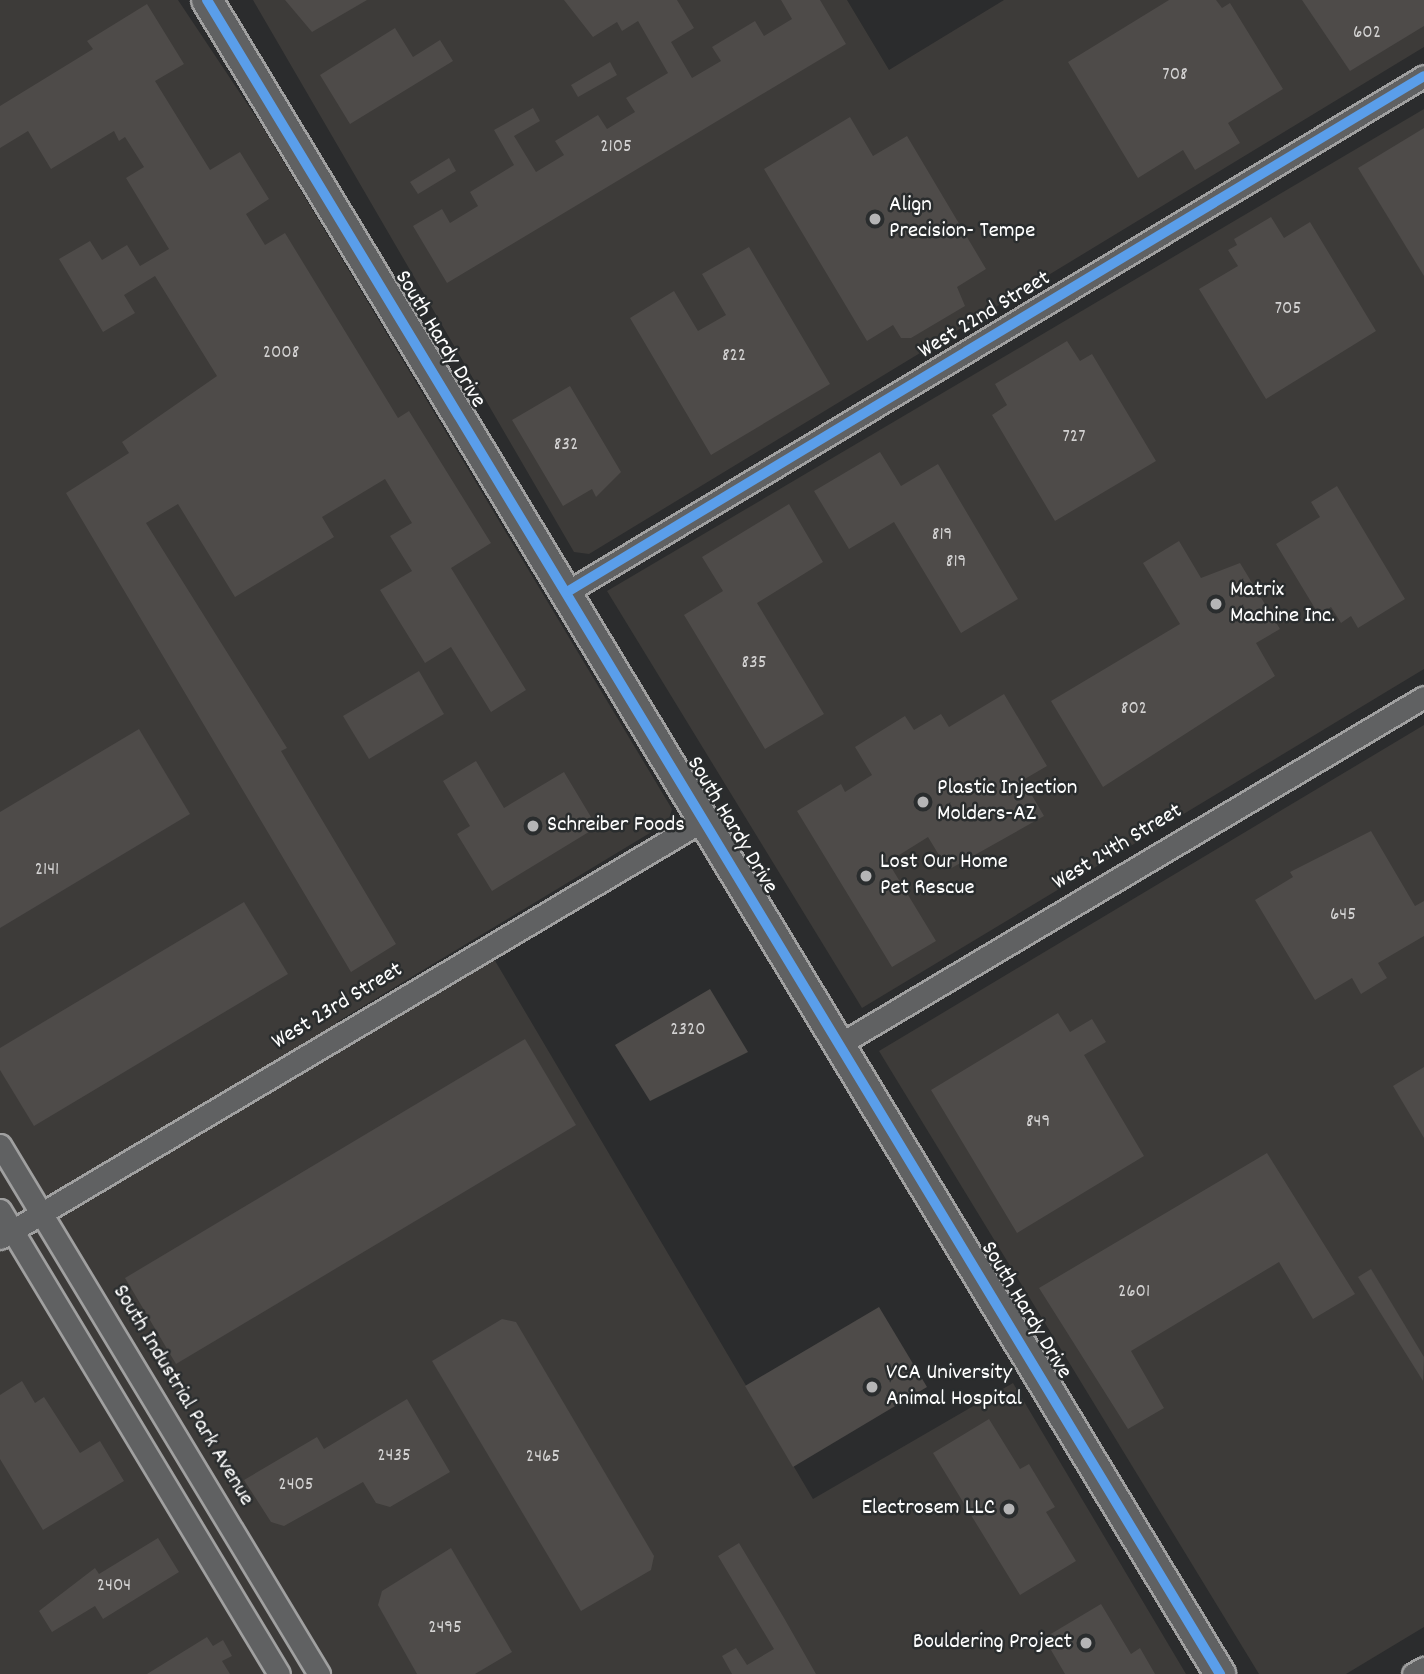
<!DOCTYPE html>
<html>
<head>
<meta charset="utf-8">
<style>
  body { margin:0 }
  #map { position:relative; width:1424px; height:1674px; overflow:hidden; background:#2b2c2d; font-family:Dekko,sans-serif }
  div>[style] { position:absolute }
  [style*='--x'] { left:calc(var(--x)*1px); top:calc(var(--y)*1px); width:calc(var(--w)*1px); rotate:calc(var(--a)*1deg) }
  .built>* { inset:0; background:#3d3b39 }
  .building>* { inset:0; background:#4e4b49 }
  .roads { filter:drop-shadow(2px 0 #a0a0a0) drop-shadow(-2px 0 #a0a0a0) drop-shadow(0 2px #a0a0a0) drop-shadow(0 -2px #a0a0a0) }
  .street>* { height:21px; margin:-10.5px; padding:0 10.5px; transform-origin:10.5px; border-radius:10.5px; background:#606162 }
  .secondary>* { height:30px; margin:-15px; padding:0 15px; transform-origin:15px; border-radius:15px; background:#606162 }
  .cycleway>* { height:10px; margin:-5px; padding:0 5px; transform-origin:5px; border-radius:5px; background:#5a9eea }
  .dots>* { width:19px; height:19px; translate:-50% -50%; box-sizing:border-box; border:4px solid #2a2d2e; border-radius:50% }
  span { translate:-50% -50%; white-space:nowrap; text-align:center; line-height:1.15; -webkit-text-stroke:5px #2a2d2e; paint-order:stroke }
  .number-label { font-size:19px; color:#d3d2d2 }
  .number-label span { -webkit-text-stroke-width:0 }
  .poi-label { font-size:23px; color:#fff }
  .left { translate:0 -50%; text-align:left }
  .right { translate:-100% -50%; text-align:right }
  .street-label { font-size:23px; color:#fff }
</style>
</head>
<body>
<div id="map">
  <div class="built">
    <div style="clip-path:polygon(0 0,178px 0,262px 126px,672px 809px,668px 822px,337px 1022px,352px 1045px,494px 959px,813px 1499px,1013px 1383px,1186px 1674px,0 1674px)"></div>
    <div style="clip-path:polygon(253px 0,847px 0,889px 70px,1004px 0,1424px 0,1424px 47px,589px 554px,574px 552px)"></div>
    <div style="clip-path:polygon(1424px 109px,1424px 669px,862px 1008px,607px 591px)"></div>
    <div style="clip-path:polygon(1424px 725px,1424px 1627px,1346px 1674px,1259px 1674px,879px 1051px)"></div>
  </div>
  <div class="building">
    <div style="clip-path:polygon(285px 0,367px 0,312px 32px)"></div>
    <div style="clip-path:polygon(564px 0,677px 0,694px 28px,671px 42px,692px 78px,721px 61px,712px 47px,755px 21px,764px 36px,792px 19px,781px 0,820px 0,846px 44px,447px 283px,413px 226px,442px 209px,450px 223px,478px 206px,470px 192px,514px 165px,494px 130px,533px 108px,540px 121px,514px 136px,536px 172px,564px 155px,555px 141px,598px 115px,607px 129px,635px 112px,626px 98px,668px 73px,638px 21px,622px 31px,617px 22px,593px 37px)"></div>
    <div style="clip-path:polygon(1169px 0,1216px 0,1222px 8px,1230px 3px,1283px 89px,1228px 123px,1240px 143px,1195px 170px,1183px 150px,1138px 178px,1068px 62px)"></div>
    <div style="clip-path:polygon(1302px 0,1424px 0,1424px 26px,1350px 71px)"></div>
    <div style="clip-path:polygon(147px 4px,184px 64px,155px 81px,210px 170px,240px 152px,269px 199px,246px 214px,265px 245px,285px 233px,398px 418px,409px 411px,491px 543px,451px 568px,526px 690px,491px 712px,451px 647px,425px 663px,380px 590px,412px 571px,390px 536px,412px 523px,385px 479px,322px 517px,334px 537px,235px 597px,178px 504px,146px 523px,287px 748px,281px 751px,396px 944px,351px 972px,66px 493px,129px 453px,122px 442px,217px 376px,155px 276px,124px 295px,135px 313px,103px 332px,59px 259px,90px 241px,102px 260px,127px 245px,140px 266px,169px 249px,126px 178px,144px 167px,125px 137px,119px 141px,114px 131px,51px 169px,28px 131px,0 148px,0 106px,93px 49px,87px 41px)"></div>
    <div style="clip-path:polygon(395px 28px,413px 57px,440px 40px,453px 61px,350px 124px,320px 75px)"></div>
    <div style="clip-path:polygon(610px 62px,617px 75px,578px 97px,571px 85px)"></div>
    <div style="clip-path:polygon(850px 117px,873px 156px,907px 136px,986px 269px,957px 287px,965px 306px,911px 338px,901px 338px,893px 325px,867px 341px,764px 169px)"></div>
    <div style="clip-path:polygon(1424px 128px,1424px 276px,1358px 168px)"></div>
    <div style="clip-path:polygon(449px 158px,456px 171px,418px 194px,410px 182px)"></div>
    <div style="clip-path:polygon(1271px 217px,1284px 238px,1310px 222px,1376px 331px,1266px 399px,1199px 289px,1238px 266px,1228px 250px,1237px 245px,1234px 239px)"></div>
    <div style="clip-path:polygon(749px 247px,830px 384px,711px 455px,630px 318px,674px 291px,698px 331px,726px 315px,702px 274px)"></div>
    <div style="clip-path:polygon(1067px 341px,1080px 361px,1092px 354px,1156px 461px,1055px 521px,992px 415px,1007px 405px,995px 384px)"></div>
    <div style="clip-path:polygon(570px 386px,621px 472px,596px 497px,592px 489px,563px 506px,512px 420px)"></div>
    <div style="clip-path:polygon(880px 452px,901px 486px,938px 464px,1018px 599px,961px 633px,894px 522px,849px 549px,814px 491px)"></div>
    <div style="clip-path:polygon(1337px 486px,1405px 599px,1358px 628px,1351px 616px,1341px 623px,1331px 607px,1319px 615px,1276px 544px,1320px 517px,1311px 502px)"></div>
    <div style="clip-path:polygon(789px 504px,823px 562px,757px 603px,824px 714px,765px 749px,684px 615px,723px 591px,702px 557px)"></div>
    <div style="clip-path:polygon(1179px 541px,1201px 578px,1240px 563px,1280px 629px,1256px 643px,1275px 676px,1103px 787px,1051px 701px,1180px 624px,1143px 563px)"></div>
    <div style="clip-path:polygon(419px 671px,444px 714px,369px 759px,343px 716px)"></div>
    <div style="clip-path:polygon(1004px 694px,1047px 766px,1023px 780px,1044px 816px,948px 870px,928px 837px,888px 862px,936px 941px,892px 967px,797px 811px,841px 784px,845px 792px,872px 775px,855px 747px,905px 716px,914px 730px,941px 714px,949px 727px)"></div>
    <div style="clip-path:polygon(139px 729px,190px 814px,0 928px,0 812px)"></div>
    <div style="clip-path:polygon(476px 761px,504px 808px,564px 772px,597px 827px,492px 891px,457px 834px,470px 826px,443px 781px)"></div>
    <div style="clip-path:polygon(1371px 831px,1415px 906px,1424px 901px,1424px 936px,1378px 963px,1387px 978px,1361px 994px,1352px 978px,1315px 1000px,1255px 900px,1293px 877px,1290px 872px)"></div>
    <div style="clip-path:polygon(244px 902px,288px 974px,34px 1126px,0 1070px,0 1048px)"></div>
    <div style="clip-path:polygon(710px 989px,748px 1052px,650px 1101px,615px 1045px)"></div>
    <div style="clip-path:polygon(1058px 1013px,1070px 1032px,1092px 1019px,1106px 1042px,1084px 1055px,1144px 1156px,1017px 1233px,931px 1090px)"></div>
    <div style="clip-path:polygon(525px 1039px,576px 1125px,176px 1364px,125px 1278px)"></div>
    <div style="clip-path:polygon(1424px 1067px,1424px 1138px,1393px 1086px)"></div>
    <div style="clip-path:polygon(1267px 1153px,1355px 1294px,1313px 1319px,1279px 1262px,1131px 1351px,1164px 1408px,1128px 1429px,1039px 1288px)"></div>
    <div style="clip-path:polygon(1371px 1269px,1424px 1357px,1423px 1381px,1358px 1277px)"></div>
    <div style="clip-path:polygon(879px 1307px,927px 1387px,793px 1467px,745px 1386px)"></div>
    <div style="clip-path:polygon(502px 1319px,516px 1322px,654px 1556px,651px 1570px,581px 1611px,432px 1361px)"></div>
    <div style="clip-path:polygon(22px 1381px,35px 1403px,44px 1397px,80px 1453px,100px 1441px,124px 1481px,43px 1530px,0 1459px,0 1395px)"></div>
    <div style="clip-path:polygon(407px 1399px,450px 1472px,390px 1507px,376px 1503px,363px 1482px,284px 1526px,271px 1522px,244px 1480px,317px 1437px,324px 1449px)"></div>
    <div style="clip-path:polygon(989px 1419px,1020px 1469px,1029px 1464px,1055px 1507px,1046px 1512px,1076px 1561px,1020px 1595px,933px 1453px)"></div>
    <div style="clip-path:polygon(158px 1538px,179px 1572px,103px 1619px,95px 1606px,52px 1632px,39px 1611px,95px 1568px,99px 1574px)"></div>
    <div style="clip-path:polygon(739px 1543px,784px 1618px,816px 1674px,732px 1674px,722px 1656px,736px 1648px,747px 1665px,774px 1649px,718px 1556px)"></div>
    <div style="clip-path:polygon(451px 1548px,512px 1652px,475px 1674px,417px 1674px,378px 1605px,382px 1591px)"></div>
    <div style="clip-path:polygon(1101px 1604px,1131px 1654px,1140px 1648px,1155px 1674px,1065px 1674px,1044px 1638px)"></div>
    <div style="clip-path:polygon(207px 1637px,213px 1646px,223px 1640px,232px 1656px,222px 1661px,230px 1674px,147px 1674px)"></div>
  </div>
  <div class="roads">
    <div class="street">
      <div style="--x:567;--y:592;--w:1000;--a:-31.05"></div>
      <div style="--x:840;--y:1044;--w:679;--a:-30.72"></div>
      <div style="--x:0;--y:1145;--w:618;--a:58.91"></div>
      <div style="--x:0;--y:1210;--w:541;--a:58.98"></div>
      <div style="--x:0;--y:1238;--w:817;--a:-30.71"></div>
      <div style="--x:1413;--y:1674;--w:13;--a:-29"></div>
    </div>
    <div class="secondary">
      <div style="--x:207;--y:0;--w:1957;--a:58.82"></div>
    </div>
  </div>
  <div class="cycleway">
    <div style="--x:207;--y:0;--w:1957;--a:58.82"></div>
    <div style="--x:567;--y:592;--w:1000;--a:-31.05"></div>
  </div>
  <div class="dots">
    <div style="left:875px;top:219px;background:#b5b5b6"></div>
    <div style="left:1216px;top:604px;background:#b5b5b6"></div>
    <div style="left:923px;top:802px;background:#b5b5b6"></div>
    <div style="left:533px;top:826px;background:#b5b5b6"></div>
    <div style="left:866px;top:876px;background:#b5b5b6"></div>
    <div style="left:872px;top:1387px;background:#b5b5b6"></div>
    <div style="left:1009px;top:1509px;background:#b5b5b6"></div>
    <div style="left:1086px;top:1643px;background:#b5b5b6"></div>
  </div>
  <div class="number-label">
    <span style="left:1367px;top:34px">602</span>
    <span style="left:1175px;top:76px">708</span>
    <span style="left:616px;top:148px">2105</span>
    <span style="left:1288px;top:310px">705</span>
    <span style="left:281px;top:354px">2008</span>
    <span style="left:734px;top:357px">822</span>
    <span style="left:1074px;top:438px">727</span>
    <span style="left:566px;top:446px">832</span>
    <span style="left:942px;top:536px">819</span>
    <span style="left:956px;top:563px">819</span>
    <span style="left:754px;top:664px">835</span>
    <span style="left:1134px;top:710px">802</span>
    <span style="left:47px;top:871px">2141</span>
    <span style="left:1343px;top:916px">645</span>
    <span style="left:688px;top:1031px">2320</span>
    <span style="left:1038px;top:1123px">849</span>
    <span style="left:1134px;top:1293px">2601</span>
    <span style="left:394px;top:1457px">2435</span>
    <span style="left:543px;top:1458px">2465</span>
    <span style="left:296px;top:1486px">2405</span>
    <span style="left:114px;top:1587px">2404</span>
    <span style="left:445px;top:1629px">2495</span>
  </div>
  <div class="poi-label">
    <span class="left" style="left:889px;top:219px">Align<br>Precision- Tempe</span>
    <span class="left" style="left:1230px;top:604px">Matrix<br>Machine Inc.</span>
    <span class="left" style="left:937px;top:802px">Plastic Injection<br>Molders-AZ</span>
    <span class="left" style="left:547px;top:826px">Schreiber Foods</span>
    <span class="left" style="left:880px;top:876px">Lost Our Home<br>Pet Rescue</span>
    <span class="left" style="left:886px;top:1387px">VCA University<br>Animal Hospital</span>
    <span class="right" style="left:995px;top:1509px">Electrosem LLC</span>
    <span class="right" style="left:1072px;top:1643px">Bouldering Project</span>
  </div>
  <div class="street-label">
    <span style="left:985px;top:316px;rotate:-31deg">West 22nd Street</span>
    <span style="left:439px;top:340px;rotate:59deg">South Hardy Drive</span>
    <span style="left:731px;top:826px;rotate:59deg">South Hardy Drive</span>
    <span style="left:1118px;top:848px;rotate:-31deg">West 24th Street</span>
    <span style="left:338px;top:1007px;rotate:-31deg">West 23rd Street</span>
    <span style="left:1025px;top:1311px;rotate:59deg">South Hardy Drive</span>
    <span style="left:182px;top:1396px;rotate:59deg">South Industrial Park Avenue</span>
  </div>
</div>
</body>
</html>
